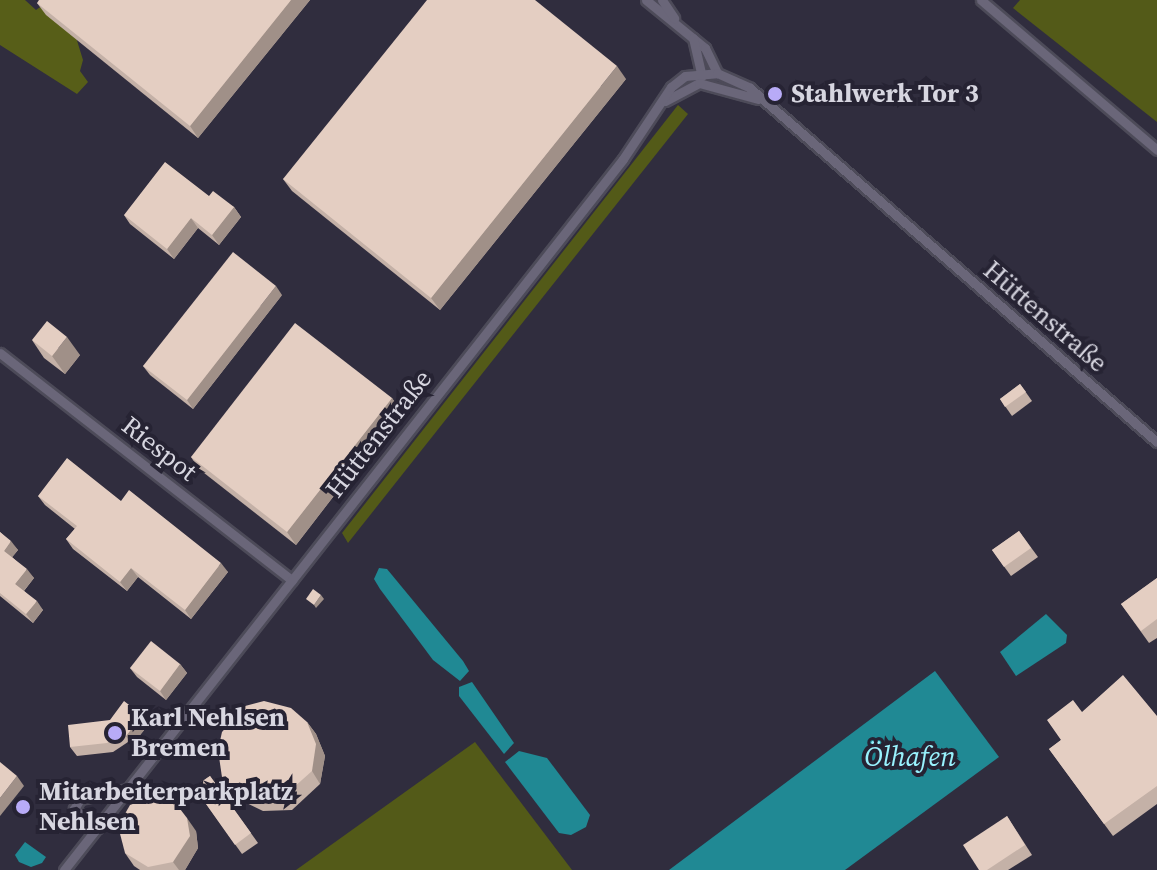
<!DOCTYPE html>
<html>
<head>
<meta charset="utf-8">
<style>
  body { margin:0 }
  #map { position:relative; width:1157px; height:870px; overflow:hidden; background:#302d3e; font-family:"Source Serif 4",serif }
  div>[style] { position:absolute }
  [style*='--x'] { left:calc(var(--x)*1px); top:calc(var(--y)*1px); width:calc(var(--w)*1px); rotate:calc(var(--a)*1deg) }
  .green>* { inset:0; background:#535a18 }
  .forest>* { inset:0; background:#575e18 }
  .water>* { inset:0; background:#208994 }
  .roads { filter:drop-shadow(2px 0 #4d4b59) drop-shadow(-2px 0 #4d4b59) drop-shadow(0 2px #4d4b59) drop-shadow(0 -2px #4d4b59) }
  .street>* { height:9px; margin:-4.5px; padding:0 4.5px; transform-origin:4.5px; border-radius:4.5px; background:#6a6679 }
  .wall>* { inset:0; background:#c4b1a7 }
  .shaded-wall>* { inset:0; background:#a09088 }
  .building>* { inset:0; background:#e4cec2 }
  .dots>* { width:22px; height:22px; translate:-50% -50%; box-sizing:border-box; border:4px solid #262333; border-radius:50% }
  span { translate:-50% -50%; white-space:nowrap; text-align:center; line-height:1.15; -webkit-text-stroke:8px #262333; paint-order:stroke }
  .poi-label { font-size:26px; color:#d7d6e0; font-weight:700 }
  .left { translate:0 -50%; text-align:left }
  .street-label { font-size:26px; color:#d7d6e0 }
  .water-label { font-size:28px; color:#99f2fd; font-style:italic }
</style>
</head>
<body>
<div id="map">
  <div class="green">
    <div style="clip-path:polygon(1020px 0,1157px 0,1157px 122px,1013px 8px)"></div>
    <div style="clip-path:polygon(678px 105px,688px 114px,348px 543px,342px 533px)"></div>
    <div style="clip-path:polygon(475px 742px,572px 870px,296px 870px)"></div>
  </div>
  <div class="forest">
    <div style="clip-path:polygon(0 0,25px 0,36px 10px,50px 0,67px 8px,83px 60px,80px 71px,88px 82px,77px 94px,0 45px)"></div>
  </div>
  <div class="water">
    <div style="clip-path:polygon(379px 568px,387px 569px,463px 661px,469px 671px,460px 681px,433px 660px,380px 589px,374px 579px)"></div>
    <div style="clip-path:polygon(1046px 614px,1067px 635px,1066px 643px,1016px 676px,1000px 652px)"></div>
    <div style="clip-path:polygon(935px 671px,999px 757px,845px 870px,669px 870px)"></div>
    <div style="clip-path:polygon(472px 682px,514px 743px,504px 754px,459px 696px,459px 687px)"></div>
    <div style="clip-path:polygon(519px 751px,547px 758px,590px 815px,586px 827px,571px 835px,559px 833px,505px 762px)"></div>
    <div style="clip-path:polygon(25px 842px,46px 857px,42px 863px,31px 867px,19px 862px,15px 855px)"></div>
  </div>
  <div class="roads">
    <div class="street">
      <div style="--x:646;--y:0;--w:76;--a:39.1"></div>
      <div style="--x:705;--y:48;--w:28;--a:64"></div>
      <div style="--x:662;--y:0;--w:22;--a:56"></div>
      <div style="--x:981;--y:0;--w:231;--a:40.4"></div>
      <div style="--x:693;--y:38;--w:39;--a:77"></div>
      <div style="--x:665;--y:101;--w:38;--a:-28"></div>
      <div style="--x:699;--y:83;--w:61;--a:15.2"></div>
      <div style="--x:0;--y:353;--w:370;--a:37.9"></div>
      <div style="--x:98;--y:828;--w:31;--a:-142"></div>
      <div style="--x:74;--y:809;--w:12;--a:-59"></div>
      <div style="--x:80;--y:799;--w:49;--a:-11.8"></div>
      <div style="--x:64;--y:870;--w:904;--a:-51.82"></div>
      <div style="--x:623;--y:159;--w:87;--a:-56.3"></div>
      <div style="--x:671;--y:87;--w:18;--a:-38"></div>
      <div style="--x:685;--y:76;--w:32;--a:-5"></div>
      <div style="--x:717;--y:73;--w:36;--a:24"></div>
      <div style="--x:750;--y:88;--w:539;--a:41.02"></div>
    </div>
  </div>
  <div class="wall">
    <div style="clip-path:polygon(310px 0,198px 138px,46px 15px,37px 3px)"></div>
    <div style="clip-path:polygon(626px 79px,440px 310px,292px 191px,283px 179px)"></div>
    <div style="clip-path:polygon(209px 196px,234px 207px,241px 217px,219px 245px,198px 228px,174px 259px,130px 224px,124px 215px)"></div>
    <div style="clip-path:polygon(282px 295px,193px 409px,150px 375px,143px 366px)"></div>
    <div style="clip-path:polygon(32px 340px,80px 355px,65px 374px,44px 358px)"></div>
    <div style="clip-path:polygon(1020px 384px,1032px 401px,1012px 416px,1000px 399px)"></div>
    <div style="clip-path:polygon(392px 398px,400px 410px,296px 545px,199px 469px,191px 457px)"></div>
    <div style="clip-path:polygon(38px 496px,121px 501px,228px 572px,191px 619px,138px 577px,127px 591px,73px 549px,66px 539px,75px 529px,45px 505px)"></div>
    <div style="clip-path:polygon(1019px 531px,1038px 557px,1011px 576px,992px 550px)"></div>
    <div style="clip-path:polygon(0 532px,18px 550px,12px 557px,34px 578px,24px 591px,43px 610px,33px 623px,0 596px)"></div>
    <div style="clip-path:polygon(1157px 578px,1157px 638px,1149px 643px,1121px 604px)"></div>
    <div style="clip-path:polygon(180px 664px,187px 673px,166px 700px,137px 677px,130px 668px)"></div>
    <div style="clip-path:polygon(142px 715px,149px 724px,132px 745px,128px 742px,113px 752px,77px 756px,70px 747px,110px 720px)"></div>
    <div style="clip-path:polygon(1157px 716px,1157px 804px,1113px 836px,1049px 749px,1061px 740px)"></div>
    <div style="clip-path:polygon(307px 722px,316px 734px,325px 756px,320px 784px,292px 810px,263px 811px,232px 796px,223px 784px)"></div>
    <div style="clip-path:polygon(210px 776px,258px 843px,242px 854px,194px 787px)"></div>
    <div style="clip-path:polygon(1007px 816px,1032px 855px,1008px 870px,979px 870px)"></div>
    <div style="clip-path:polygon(196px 831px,198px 848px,185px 870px,140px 870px,134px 866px,125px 853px)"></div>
  </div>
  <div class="shaded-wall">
    <div style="clip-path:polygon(291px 0,310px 0,198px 138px,190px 126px)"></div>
    <div style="clip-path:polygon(617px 66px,626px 79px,440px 310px,431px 298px)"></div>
    <div style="clip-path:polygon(234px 207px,241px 217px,219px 245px,212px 235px)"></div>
    <div style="clip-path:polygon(191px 218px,198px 228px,174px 259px,167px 249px)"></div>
    <div style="clip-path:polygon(276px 286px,282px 295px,193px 409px,187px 400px)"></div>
    <div style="clip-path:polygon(67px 337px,80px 355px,65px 374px,52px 356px)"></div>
    <div style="clip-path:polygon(392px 398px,400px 410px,296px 545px,287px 532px)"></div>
    <div style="clip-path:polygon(11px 541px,18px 550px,10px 560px,4px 551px)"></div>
    <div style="clip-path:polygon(221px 563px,228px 572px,191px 619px,185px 610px)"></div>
    <div style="clip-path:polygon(131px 568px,138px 577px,127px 591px,120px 582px)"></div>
    <div style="clip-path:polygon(27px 569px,34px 578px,22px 593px,15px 584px)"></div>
    <div style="clip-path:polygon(321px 595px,324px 599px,316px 608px,314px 605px)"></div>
    <div style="clip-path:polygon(37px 601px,43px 610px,33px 623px,26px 614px)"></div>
    <div style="clip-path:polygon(180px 664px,187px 673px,166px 700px,160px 691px)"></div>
    <div style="clip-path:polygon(142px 715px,149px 724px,132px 745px,126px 736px)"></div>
    <div style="clip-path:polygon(307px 722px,316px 734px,325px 756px,320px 784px,312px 771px)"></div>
    <div style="clip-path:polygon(17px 776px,24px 786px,0 816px,0 798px)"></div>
    <div style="clip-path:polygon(187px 818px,196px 831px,198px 848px,185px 870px,179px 870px,173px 862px)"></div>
  </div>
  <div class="building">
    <div style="clip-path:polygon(39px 0,291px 0,190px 126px,37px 3px)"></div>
    <div style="clip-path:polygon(427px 0,535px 0,617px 66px,431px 298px,283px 179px)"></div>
    <div style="clip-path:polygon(165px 162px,209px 196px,213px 191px,234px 207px,212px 235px,191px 218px,167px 249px,124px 215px)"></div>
    <div style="clip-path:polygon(233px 252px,276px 286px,187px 400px,143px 366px)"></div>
    <div style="clip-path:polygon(47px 321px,67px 337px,52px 356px,32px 340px)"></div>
    <div style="clip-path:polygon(295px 323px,392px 398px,287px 532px,191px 457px)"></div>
    <div style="clip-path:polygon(1020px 384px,1026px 392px,1005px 407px,1000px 399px)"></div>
    <div style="clip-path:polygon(67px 458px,121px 501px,129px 490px,221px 563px,185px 610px,131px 568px,120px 582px,66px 539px,77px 526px,38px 496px)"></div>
    <div style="clip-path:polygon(1019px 531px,1031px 548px,1004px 567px,992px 550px)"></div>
    <div style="clip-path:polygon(0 532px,11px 541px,4px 551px,27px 569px,15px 584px,37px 601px,26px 614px,0 593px)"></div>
    <div style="clip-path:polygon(1157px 578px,1157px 619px,1141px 631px,1121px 604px)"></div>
    <div style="clip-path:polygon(313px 589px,321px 595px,314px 605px,306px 599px)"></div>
    <div style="clip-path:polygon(151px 641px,180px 664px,160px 691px,130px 668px)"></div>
    <div style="clip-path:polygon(1123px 675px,1157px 716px,1157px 786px,1104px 824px,1049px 749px,1061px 740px,1047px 720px,1073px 700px,1082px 712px)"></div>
    <div style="clip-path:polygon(124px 701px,142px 715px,126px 736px,122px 733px,107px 743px,70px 747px,68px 725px,110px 720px)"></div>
    <div style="clip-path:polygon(264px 701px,291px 708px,307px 722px,316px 744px,312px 771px,283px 797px,254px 798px,223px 784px,218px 750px,222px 732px,245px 706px)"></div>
    <div style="clip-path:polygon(0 762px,17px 776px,0 798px)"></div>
    <div style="clip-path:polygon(210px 776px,251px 833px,235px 845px,194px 787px)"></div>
    <div style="clip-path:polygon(154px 796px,177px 805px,187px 818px,190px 836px,173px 862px,148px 867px,125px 853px,118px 826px,130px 805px)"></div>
    <div style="clip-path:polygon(1007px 816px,1025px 845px,987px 870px,979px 870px,963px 845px)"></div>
  </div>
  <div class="dots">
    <div style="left:775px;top:94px;background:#b8abf7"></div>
    <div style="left:115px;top:733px;background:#b8abf7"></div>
    <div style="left:23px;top:807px;background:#b8abf7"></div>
  </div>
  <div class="poi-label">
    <span class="left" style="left:791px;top:94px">Stahlwerk Tor 3</span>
    <span class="left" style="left:131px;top:733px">Karl Nehlsen<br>Bremen</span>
    <span class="left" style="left:39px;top:807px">Mitarbeiterparkplatz<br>Nehlsen</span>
  </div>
  <div class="street-label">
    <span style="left:1045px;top:317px;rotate:41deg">Hüttenstraße</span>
    <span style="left:379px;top:434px;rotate:-52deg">Hüttenstraße</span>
    <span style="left:159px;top:449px;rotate:38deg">Riespot</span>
  </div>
  <div class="water-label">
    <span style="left:910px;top:756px">Ölhafen</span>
  </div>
</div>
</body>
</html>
